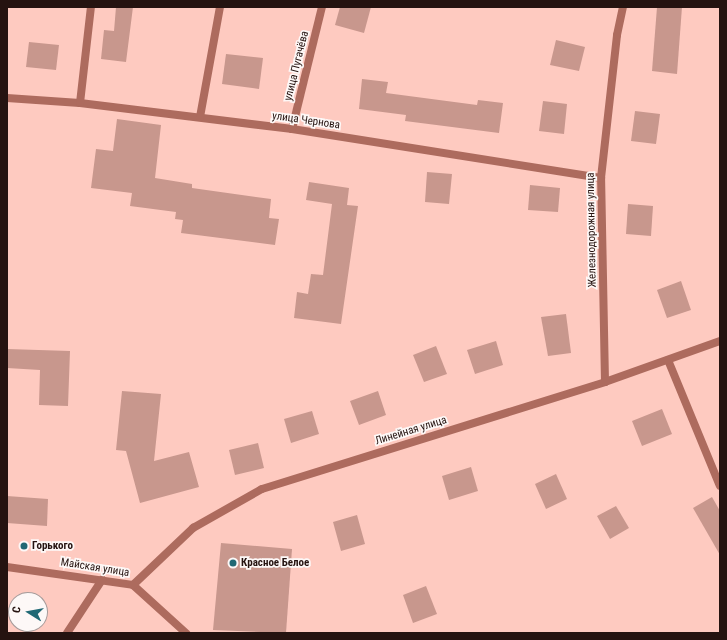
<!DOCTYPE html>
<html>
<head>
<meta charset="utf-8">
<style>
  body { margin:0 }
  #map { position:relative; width:727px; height:640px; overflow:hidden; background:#fecac0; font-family:"Roboto Condensed",sans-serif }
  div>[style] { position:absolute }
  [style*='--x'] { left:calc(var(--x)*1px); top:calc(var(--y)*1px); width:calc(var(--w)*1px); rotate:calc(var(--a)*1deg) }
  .building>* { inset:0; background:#c8978d }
  .street>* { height:8px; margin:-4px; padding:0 4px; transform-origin:4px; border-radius:4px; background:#ad6b5e }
  .dots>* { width:11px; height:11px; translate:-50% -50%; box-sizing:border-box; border:2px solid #fdf8f7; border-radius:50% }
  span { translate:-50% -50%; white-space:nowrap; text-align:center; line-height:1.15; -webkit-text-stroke:3.5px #fdf8f7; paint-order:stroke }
  .street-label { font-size:11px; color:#251310 }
  .poi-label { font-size:11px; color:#251310; font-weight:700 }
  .left { translate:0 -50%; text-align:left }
  .frame { position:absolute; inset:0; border:8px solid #251310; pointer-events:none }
  .north { position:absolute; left:8px; top:592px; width:40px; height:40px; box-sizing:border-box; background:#fdf8f7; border:1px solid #a79c9b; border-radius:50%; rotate:281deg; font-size:11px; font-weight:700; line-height:16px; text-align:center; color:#251310 }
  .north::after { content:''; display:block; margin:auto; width:14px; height:18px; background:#206975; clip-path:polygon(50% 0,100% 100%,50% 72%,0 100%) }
</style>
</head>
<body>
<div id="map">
  <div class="building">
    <div style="clip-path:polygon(116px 7px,133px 7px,126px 62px,101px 59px,104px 30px,114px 31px)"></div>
    <div style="clip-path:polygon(340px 7px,371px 7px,364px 33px,335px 25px)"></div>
    <div style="clip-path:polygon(657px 7px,682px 7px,677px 74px,652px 71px)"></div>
    <div style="clip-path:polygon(556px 40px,585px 47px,579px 71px,550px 65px)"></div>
    <div style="clip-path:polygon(29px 42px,59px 45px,56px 70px,26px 67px)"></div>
    <div style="clip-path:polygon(226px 54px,263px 58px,259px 89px,222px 84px)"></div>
    <div style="clip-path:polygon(362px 79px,388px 82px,386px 93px,477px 105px,478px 100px,503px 103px,499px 133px,405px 121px,406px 115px,359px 109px)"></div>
    <div style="clip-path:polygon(543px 101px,567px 104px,564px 134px,539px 131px)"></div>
    <div style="clip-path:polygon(635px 111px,660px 114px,656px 144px,631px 141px)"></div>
    <div style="clip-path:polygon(117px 119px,161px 125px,155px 178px,192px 184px,192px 188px,271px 199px,269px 218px,279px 219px,275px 245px,181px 233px,183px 220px,175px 219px,176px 212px,130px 206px,132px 193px,91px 188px,96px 149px,113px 151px)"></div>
    <div style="clip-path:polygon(427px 172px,452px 174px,449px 204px,425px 202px)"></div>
    <div style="clip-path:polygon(309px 182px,349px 188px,347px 205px,358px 206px,341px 324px,294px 318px,297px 292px,308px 294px,311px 274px,323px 275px,332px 204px,306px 200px)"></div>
    <div style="clip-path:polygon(530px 185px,560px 188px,558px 212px,528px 210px)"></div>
    <div style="clip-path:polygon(628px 204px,653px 206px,651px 236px,626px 234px)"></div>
    <div style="clip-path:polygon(681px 281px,691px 310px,667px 318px,657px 290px)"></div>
    <div style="clip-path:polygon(566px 314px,571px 353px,548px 356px,541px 317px)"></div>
    <div style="clip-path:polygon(496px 341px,503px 365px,475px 374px,467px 350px)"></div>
    <div style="clip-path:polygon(436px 346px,447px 374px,424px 382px,413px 355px)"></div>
    <div style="clip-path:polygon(7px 349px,70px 351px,68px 406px,39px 405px,40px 370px,7px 368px)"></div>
    <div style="clip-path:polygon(122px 391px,161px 394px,154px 461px,189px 452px,199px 487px,140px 503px,126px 451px,116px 450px)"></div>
    <div style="clip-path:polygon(378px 391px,386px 415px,359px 425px,350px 401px)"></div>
    <div style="clip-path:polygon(662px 409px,672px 434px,642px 446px,632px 421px)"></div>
    <div style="clip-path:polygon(312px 411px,319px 434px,291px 443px,284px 419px)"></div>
    <div style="clip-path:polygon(258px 443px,264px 468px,235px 475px,229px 450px)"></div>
    <div style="clip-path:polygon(471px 467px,478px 491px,449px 500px,442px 476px)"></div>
    <div style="clip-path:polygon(556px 474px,567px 499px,546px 509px,535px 484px)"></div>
    <div style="clip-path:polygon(7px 496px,48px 499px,47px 526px,7px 523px)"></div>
    <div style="clip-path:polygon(712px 497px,720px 511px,720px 555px,693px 508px)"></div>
    <div style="clip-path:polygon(616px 506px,629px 528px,610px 539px,597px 516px)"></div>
    <div style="clip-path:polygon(357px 515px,365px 544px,341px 551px,333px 522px)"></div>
    <div style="clip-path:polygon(221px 543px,292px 549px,286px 633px,213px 630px)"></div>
    <div style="clip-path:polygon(426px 586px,437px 614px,413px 623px,403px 595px)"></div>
  </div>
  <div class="street">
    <div style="--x:7;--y:98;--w:73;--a:3.9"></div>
    <div style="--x:80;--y:103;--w:214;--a:7"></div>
    <div style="--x:292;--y:129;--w:313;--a:9"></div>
    <div style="--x:80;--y:103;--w:97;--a:-83.5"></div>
    <div style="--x:200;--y:117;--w:112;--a:-79.7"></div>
    <div style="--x:292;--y:129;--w:126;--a:-76.2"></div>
    <div style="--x:668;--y:360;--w:136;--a:67.6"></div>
    <div style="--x:605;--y:382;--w:204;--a:-91.1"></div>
    <div style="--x:601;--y:178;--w:144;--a:-83.6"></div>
    <div style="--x:617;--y:35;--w:29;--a:-78"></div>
    <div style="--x:7;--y:567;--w:127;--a:8.1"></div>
    <div style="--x:133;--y:585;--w:72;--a:42.2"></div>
    <div style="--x:133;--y:585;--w:83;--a:-43.5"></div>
    <div style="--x:193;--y:528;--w:79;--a:-29.5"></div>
    <div style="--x:262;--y:489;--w:359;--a:-17.3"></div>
    <div style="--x:605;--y:382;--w:122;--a:-19.6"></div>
    <div style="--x:67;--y:633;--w:64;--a:-56.6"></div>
  </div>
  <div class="dots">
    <div style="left:24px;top:546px;background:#206975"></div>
    <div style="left:233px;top:563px;background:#206975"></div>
  </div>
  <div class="street-label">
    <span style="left:297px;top:66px;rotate:-76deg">улица Пугачёва</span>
    <span style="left:306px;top:121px;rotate:8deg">улица Чернова</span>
    <span style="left:592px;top:230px;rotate:-91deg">Железнодорожная улица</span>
    <span style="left:411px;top:431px;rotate:-17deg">Линейная улица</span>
    <span style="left:95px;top:568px;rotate:9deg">Майская улица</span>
  </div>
  <div class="poi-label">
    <span class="left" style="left:32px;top:546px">Горького</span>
    <span class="left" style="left:241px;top:563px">Красное Белое</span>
  </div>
  <div class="frame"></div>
  <div class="north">С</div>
</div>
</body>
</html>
